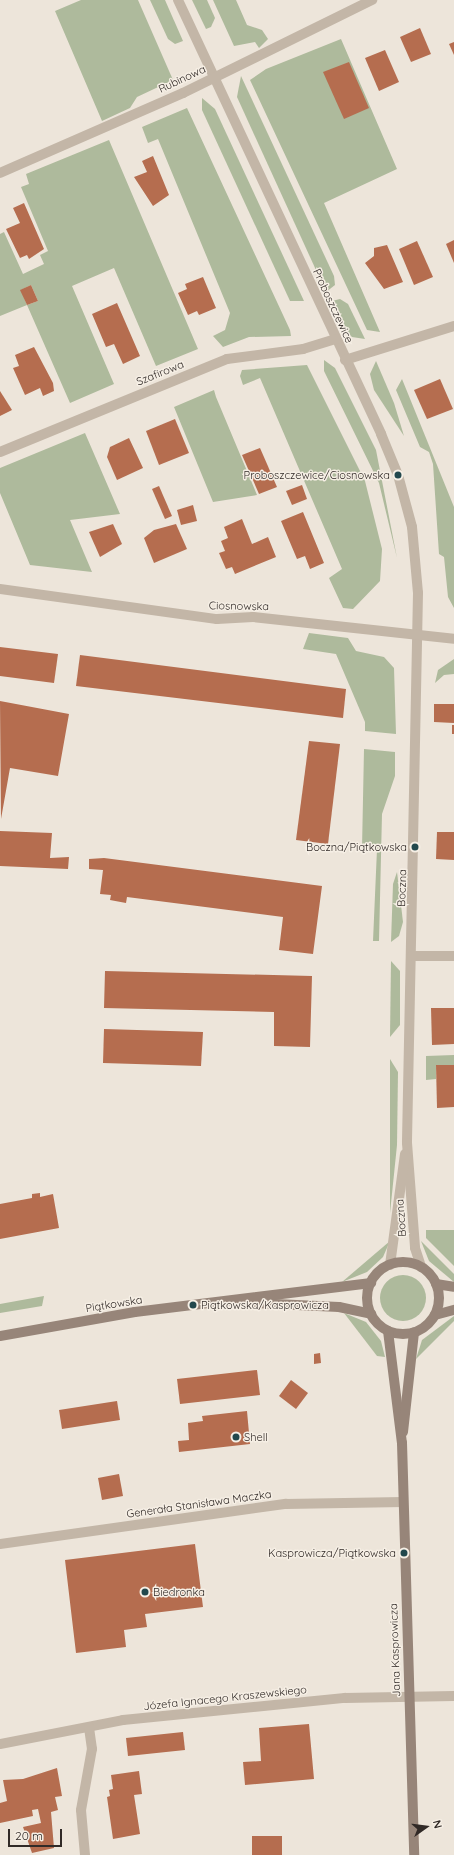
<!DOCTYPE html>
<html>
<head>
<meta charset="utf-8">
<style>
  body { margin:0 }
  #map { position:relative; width:454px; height:1855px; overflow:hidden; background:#ede5da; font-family:Quicksand,sans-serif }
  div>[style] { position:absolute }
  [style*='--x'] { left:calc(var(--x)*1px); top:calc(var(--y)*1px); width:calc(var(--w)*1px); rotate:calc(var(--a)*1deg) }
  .green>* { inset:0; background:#aeba9c }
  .round { border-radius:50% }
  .building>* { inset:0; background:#b56d4f }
  .street>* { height:10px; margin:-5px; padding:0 5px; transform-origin:5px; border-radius:5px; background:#c3b6a7 }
  .secondary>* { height:10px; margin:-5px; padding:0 5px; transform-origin:5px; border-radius:5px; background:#978579 }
  .secondary>.ring { margin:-5px; padding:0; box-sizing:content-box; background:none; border:10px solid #978579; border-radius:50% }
  .dots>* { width:11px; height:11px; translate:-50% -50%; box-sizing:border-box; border:2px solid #f6efe5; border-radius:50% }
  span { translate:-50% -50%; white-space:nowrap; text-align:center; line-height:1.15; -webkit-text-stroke:3px #f6efe5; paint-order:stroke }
  .street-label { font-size:11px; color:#312a27 }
  .poi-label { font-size:11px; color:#312a27 }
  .right { translate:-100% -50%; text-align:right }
  .left { translate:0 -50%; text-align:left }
  .north { position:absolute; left:406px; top:1807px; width:40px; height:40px; -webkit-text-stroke:3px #f6efe5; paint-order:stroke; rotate:76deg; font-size:11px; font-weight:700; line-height:16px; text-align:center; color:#312a27 }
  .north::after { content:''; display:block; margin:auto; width:14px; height:18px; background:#312a27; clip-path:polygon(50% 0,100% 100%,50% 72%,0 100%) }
  .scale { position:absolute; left:8px; top:1829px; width:54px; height:18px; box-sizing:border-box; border:2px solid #312a27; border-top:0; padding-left:5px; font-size:12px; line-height:14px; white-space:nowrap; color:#312a27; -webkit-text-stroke:3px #f6efe5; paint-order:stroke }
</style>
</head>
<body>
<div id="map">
  <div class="green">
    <div style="clip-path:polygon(81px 0,138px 0,173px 80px,137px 97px,130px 108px,102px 121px,55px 11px)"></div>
    <div style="clip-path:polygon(150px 0,165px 0,183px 41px,175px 44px,168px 39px)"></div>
    <div style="clip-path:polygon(192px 0,207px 0,215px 18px,211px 27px,206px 29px)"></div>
    <div style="clip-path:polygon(213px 0,236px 0,247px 25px,262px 30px,268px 39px,259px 48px,255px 42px,234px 46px)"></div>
    <div style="clip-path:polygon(341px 39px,397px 169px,324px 203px,380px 332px,367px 330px,250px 80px,266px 69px)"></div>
    <div style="clip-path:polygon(241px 76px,334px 276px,335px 285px,326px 292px,237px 97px)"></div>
    <div style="clip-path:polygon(202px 98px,215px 109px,304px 301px,290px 301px,202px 110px)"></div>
    <div style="clip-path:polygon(187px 108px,290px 330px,291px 336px,249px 337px,223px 347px,213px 336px,225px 330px,230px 313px,158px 139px,148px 143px,142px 127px)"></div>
    <div style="clip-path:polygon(evenodd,109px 140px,198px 349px,156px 366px,114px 268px,72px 286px,114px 384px,70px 403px,27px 305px,0 316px,0 234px,4px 232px,23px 274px,44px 264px,40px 255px,48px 251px,21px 187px,29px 184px,26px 174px,109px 140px,31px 285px,38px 301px,27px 305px,21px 290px,31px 285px)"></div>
    <div style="clip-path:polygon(340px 299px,348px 304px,365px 339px,352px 337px,344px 329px,332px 301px)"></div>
    <div style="clip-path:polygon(324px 360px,335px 368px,376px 450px,397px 558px,379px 483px,324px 371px)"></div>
    <div style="clip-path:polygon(376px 361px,394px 403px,404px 436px,374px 390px,370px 374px)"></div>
    <div style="clip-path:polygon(307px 365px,365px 481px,382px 549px,380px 581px,353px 609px,343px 608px,329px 578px,342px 569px,260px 378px,243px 385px,240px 376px,242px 370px)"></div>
    <div style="clip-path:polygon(402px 379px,454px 507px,454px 608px,448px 597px,444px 557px,439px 554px,433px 464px,429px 452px,420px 447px,396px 390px)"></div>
    <div style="clip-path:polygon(214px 390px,216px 397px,257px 495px,213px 502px,174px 407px)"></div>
    <div style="clip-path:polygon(85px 433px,120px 514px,70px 520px,92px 572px,30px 565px,0 493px,0 468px)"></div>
    <div style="clip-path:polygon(309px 633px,348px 638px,356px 651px,384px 657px,394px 668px,396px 734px,365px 731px,365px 722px,336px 654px,303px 649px)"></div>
    <div style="clip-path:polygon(454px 659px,454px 674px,444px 675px,435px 683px,438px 670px)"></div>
    <div style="clip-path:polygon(364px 749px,395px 752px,395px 776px,382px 814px,379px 941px,373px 941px,377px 849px,362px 849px)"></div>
    <div style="clip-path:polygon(397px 872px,403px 922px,399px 936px,391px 942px,393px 884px)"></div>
    <div style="clip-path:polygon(391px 961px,400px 971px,400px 1025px,390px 1037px)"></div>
    <div style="clip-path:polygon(454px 1055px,454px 1065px,436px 1065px,436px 1079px,426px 1080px,426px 1056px)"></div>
    <div style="clip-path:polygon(390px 1059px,398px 1072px,397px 1145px,390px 1213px)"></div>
    <div style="clip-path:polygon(426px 1230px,454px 1230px,454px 1266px,426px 1238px)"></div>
    <div style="clip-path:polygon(390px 1241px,383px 1257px,367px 1272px,342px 1282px)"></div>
    <div style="clip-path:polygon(421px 1241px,454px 1274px,454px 1282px,429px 1261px)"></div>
    <div class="round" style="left:380px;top:1275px;width:46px;height:46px"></div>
    <div style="clip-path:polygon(44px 1296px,42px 1306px,0 1313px,0 1304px)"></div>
    <div style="clip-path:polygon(344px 1313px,366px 1322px,381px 1341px,385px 1357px,377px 1356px)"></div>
    <div style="clip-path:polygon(454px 1316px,454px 1321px,416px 1359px,422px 1340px)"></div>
  </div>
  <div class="building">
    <div style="clip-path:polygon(420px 28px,431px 54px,411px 62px,400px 37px)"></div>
    <div style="clip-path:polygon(454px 42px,454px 55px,449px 44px)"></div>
    <div style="clip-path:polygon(385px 50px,399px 82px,379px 91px,365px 58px)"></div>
    <div style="clip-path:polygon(349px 62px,369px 108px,344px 119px,323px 72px)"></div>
    <div style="clip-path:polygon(153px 156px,169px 195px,153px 206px,134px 177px,147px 172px,142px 161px)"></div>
    <div style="clip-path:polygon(24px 203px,44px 249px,29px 259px,27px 255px,20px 258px,6px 229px,20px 223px,13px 208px)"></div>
    <div style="clip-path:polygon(454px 240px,454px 263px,446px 244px)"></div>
    <div style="clip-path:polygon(417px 241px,433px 277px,414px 285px,399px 249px)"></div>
    <div style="clip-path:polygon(387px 245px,403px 282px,384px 289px,365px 263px,374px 256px,374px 248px)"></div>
    <div style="clip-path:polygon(203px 277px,216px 308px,199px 315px,197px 311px,188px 315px,178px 293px,187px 289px,185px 284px)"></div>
    <div style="clip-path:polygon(31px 285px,38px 301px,27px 305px,20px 290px)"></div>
    <div style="clip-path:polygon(117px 303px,140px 356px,123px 364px,114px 344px,106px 347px,92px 314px)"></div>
    <div style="clip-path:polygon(34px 347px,53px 383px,54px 391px,43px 396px,40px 388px,25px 395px,13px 368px,19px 366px,15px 355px)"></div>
    <div style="clip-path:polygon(440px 379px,453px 409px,427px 419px,414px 390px)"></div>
    <div style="clip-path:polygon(0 391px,12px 410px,0 416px)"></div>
    <div style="clip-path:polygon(175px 419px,189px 453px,159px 465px,146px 431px)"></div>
    <div style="clip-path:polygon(129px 438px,143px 468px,117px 480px,107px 457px,110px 447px)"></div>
    <div style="clip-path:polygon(260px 448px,277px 487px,259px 494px,242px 455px)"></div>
    <div style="clip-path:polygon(302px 485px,307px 499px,292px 505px,286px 491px)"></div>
    <div style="clip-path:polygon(159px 486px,172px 516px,165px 519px,152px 489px)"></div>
    <div style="clip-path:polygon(193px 505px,197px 521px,181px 525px,177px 510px)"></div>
    <div style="clip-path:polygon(303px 512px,324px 563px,310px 569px,305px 556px,297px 559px,281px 521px)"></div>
    <div style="clip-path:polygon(242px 519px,252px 544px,268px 537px,276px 557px,235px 574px,232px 567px,226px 569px,219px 553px,225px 551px,221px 541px,228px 538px,224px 527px)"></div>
    <div style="clip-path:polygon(113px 524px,122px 544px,100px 557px,89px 532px)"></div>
    <div style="clip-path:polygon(176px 524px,187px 549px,154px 563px,144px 538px,154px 530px)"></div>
    <div style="clip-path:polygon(0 647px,58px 654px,54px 683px,0 676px)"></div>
    <div style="clip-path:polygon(80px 655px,346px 689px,343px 718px,76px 686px)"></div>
    <div style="clip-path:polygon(0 701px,69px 714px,58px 776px,10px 768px,1px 819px)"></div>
    <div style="clip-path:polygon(434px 704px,454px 704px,454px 723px,434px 722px)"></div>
    <div style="clip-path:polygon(452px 725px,454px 725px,454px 734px,452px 734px)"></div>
    <div style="clip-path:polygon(309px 741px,340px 744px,328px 844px,296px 840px)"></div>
    <div style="clip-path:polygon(0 831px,52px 833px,50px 858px,69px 857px,68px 869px,0 866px)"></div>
    <div style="clip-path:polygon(437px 832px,454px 832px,454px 860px,436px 859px)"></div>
    <div style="clip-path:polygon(104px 858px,322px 886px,313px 954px,279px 950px,283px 917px,127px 897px,126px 903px,110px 900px,111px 895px,100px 894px,103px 870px,89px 869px,89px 859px)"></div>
    <div style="clip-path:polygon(105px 971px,312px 976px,310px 1047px,274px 1046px,274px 1012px,104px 1008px)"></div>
    <div style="clip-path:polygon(431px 1008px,454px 1008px,454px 1044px,432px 1045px)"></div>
    <div style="clip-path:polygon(104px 1029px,203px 1032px,201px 1066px,103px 1063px)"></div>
    <div style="clip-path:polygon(436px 1065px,454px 1065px,454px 1107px,437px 1108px)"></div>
    <div style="clip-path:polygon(40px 1193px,40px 1197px,53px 1194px,59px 1228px,0 1239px,0 1204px,32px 1198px,32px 1194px)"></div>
    <div style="clip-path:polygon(320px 1353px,321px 1363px,314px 1364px,314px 1354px)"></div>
    <div style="clip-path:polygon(257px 1370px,260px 1395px,180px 1404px,177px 1379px)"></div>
    <div style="clip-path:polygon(291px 1380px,308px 1393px,296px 1409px,279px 1396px)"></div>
    <div style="clip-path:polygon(117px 1401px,120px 1420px,62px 1429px,59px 1410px)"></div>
    <div style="clip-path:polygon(247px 1411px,250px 1444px,179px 1452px,178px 1441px,189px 1440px,188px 1423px,203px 1421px,202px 1416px)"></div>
    <div style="clip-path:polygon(119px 1474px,123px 1496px,102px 1500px,98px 1478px)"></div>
    <div style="clip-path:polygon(195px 1544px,203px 1607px,145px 1614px,147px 1627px,124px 1630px,126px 1647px,76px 1653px,65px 1560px)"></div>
    <div style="clip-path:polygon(309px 1724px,314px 1779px,245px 1785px,243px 1762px,261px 1761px,259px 1728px)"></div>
    <div style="clip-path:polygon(183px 1732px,185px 1750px,128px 1756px,126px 1738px)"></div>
    <div style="clip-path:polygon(57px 1768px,62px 1796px,55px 1797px,58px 1810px,51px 1812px,54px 1848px,32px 1853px,23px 1827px,41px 1823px,38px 1809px,32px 1810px,33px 1816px,0 1823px,0 1803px,7px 1801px,3px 1780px,23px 1779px)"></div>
    <div style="clip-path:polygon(139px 1771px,142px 1794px,134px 1795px,140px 1834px,113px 1839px,107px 1797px,110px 1796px,109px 1790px,113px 1789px,111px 1775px)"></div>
    <div style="clip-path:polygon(252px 1836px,282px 1836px,282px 1855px,252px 1855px)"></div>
  </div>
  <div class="street">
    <div style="--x:178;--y:0;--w:479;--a:64.9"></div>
    <div style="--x:381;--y:434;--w:44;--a:67.5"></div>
    <div style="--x:398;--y:475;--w:54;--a:74.9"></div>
    <div style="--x:412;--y:527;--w:66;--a:84.8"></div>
    <div style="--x:418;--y:593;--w:550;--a:91.15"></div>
    <div style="--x:407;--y:1143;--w:105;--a:85.6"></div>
    <div style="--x:415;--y:1248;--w:20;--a:72"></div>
    <div style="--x:0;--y:173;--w:200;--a:-23.6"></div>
    <div style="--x:183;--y:93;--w:211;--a:-26.2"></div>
    <div style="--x:345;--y:360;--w:114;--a:-17.3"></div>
    <div style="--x:0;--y:452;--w:245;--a:-22.3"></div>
    <div style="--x:227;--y:359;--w:77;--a:-7.5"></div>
    <div style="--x:303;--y:349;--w:34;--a:-17"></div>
    <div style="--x:0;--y:589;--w:219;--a:7.9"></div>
    <div style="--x:217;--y:619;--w:36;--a:-3"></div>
    <div style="--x:253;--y:617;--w:202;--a:6.2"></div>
    <div style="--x:412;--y:956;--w:42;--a:0"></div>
    <div style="--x:390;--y:1265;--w:112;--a:-82.3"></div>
    <div style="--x:0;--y:1544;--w:289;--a:-8"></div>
    <div style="--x:286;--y:1504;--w:117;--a:-1"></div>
    <div style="--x:0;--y:1744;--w:125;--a:-11"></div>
    <div style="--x:123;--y:1720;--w:223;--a:-5.7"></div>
    <div style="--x:345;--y:1698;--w:109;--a:-1.1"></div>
    <div style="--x:85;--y:1855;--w:45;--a:-95.1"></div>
    <div style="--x:81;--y:1810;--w:62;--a:-79.8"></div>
    <div style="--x:92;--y:1749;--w:22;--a:-98"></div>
  </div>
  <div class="secondary">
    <div class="ring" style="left:367px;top:1262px;width:62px;height:62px"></div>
    <div style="--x:436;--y:1284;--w:18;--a:9"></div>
    <div style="--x:253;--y:1303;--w:86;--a:2.7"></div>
    <div style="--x:339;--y:1307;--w:33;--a:12"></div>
    <div style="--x:435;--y:1315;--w:20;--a:-15"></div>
    <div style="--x:388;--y:1331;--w:113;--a:82.9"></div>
    <div style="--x:402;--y:1443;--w:412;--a:88.3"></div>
    <div style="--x:0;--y:1336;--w:137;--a:-10.1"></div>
    <div style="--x:135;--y:1312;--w:238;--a:-7"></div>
    <div style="--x:403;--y:1432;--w:100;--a:-83.7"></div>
  </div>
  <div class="dots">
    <div style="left:398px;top:475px;background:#22484d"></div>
    <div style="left:415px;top:847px;background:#22484d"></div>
    <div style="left:193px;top:1305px;background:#22484d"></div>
    <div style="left:236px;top:1437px;background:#22484d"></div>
    <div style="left:404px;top:1553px;background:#22484d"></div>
    <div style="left:145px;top:1592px;background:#22484d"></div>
  </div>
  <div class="street-label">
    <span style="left:182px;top:79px;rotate:-25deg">Rubinowa</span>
    <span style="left:333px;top:306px;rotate:65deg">Proboszczewice</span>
    <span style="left:160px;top:373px;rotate:-22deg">Szafirowa</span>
    <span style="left:239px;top:606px;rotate:1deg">Ciosnowska</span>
    <span style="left:402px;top:888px;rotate:-88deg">Boczna</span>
    <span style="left:401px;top:1218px;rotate:-94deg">Boczna</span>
    <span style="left:114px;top:1304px;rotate:-9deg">Piątkowska</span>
    <span style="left:199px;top:1504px;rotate:-8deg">Generała Stanisława Maczka</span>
    <span style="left:395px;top:1650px;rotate:-92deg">Jana Kasprowicza</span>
    <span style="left:225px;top:1698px;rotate:-6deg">Józefa Ignacego Kraszewskiego</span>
  </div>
  <div class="poi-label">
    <span class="right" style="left:390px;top:475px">Proboszczewice/Ciosnowska</span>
    <span class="right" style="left:407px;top:847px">Boczna/Piątkowska</span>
    <span class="left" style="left:201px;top:1305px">Piątkowska/Kasprowicza</span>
    <span class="left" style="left:244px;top:1437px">Shell</span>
    <span class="right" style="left:396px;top:1553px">Kasprowicza/Piątkowska</span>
    <span class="left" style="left:153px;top:1592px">Biedronka</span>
  </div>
  <div class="north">N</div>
  <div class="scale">20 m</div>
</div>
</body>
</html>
